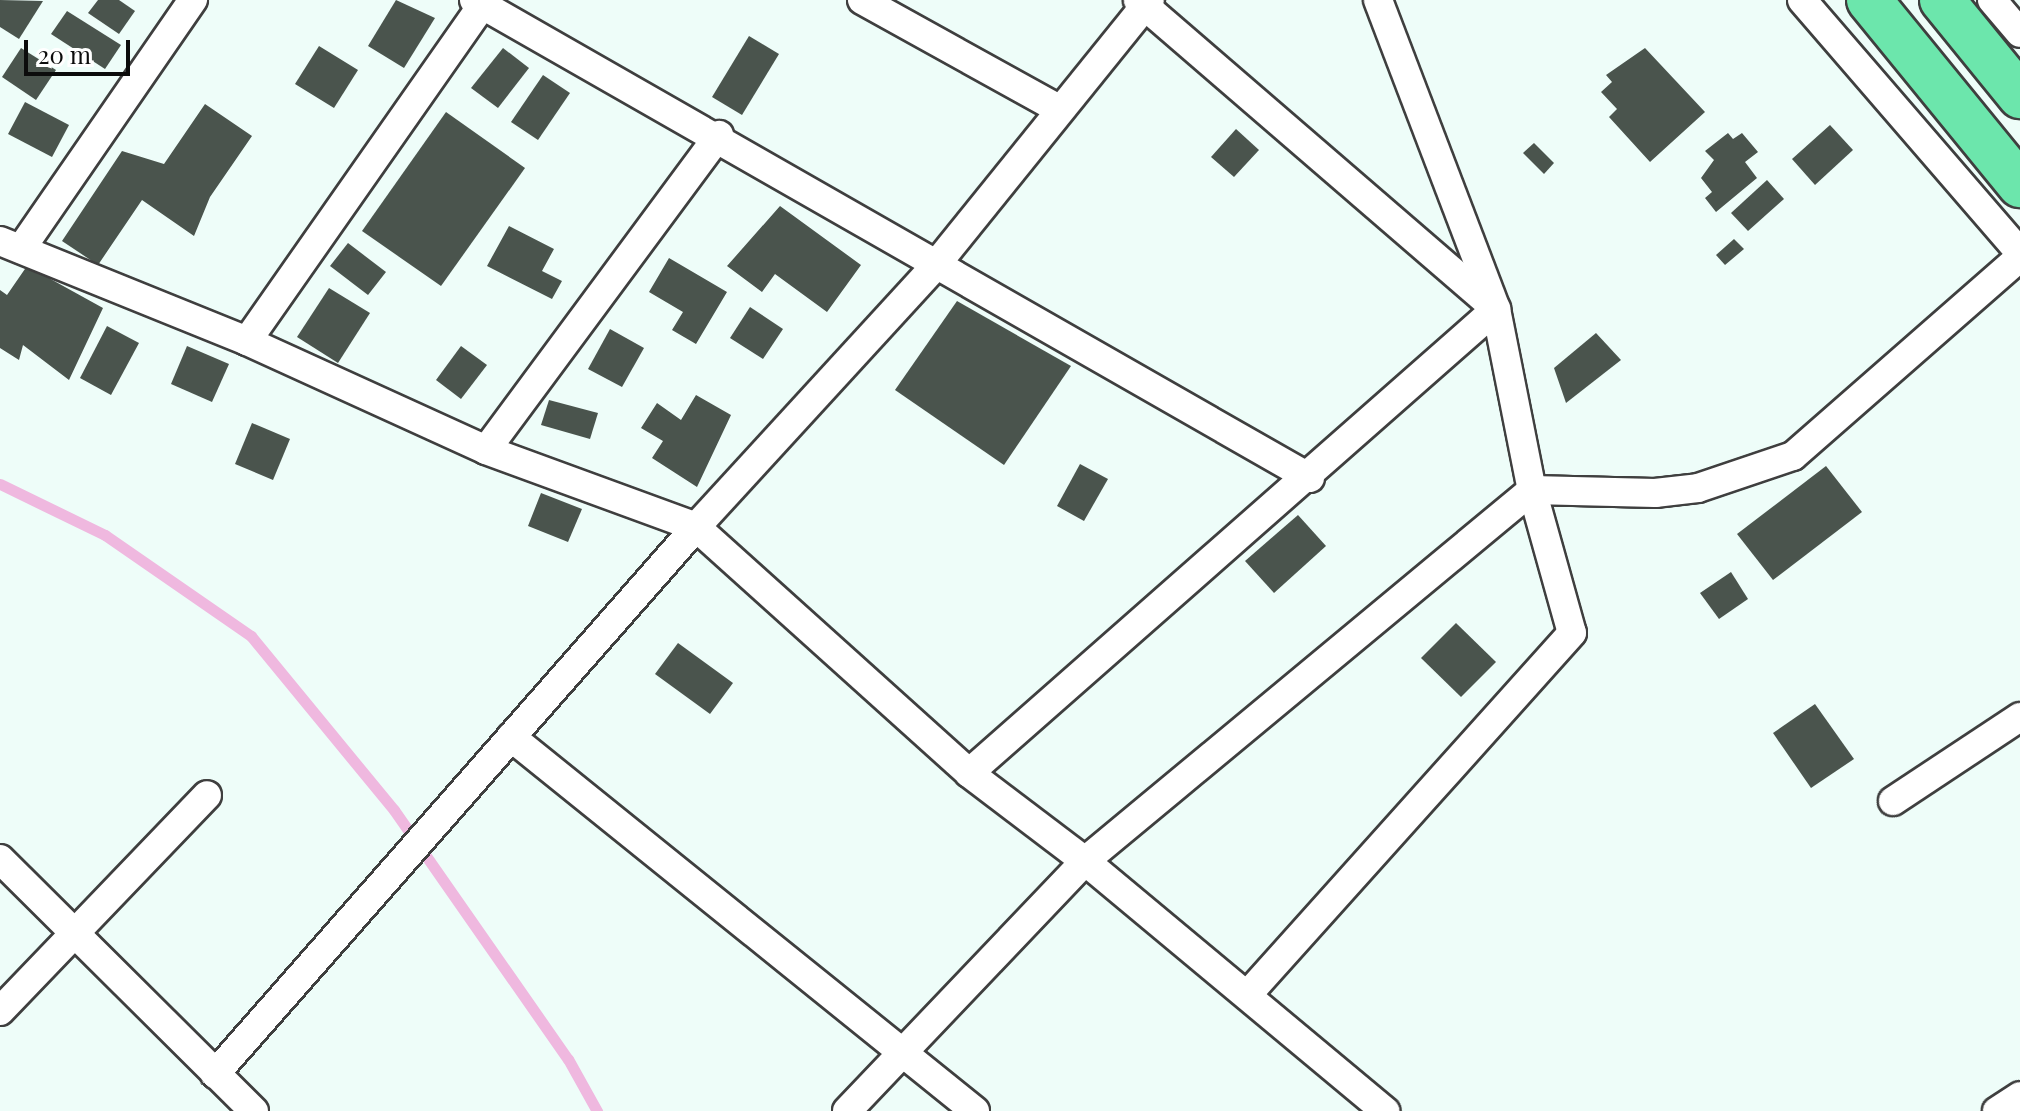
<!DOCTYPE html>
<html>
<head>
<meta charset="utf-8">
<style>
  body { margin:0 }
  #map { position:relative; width:2020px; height:1111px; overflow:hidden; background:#eefdf9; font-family:"Playfair Display",serif }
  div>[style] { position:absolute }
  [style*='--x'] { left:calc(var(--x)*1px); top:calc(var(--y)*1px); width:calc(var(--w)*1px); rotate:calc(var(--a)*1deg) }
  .stream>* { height:11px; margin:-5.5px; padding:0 5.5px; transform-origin:5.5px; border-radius:5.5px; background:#efb8df }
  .building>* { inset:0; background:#4a544d }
  .roads { filter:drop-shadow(2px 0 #3f3f3f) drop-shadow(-2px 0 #3f3f3f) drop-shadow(0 2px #3f3f3f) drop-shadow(0 -2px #3f3f3f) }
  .minor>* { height:28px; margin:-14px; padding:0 14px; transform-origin:14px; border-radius:14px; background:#fff }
  .trunk>* { height:44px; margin:-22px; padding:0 22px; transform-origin:22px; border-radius:22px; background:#6ce6ac }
  span { translate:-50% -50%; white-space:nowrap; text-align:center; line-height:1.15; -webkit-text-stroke:8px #fff; paint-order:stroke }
  .scale { position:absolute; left:24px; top:40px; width:106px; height:36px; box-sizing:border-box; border:4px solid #0c0c0c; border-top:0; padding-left:10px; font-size:24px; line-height:28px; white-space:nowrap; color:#0c0c0c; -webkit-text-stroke:6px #fff; paint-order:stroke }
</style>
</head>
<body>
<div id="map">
  <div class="stream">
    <div style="--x:0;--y:484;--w:117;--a:25.9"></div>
    <div style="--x:105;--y:535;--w:178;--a:34.7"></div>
    <div style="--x:251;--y:636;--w:225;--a:50.6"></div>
    <div style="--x:394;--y:810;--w:304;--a:55.1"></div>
    <div style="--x:568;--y:1059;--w:60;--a:60.9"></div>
  </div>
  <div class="building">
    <div style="clip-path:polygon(0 0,43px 1px,19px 39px,0 27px)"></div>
    <div style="clip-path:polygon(98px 0,119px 0,135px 11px,119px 34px,88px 13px)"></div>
    <div style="clip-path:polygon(396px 0,435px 18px,404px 68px,368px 46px)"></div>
    <div style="clip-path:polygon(67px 11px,121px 45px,105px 69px,51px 34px)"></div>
    <div style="clip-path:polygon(749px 36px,779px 54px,742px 115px,712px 97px)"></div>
    <div style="clip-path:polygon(319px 46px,358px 70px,334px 108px,295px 84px)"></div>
    <div style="clip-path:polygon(21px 48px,56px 70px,36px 100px,2px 77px)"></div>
    <div style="clip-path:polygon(503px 48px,529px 68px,498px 108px,471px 88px)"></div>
    <div style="clip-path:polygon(1645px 48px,1705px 112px,1650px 162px,1609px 117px,1617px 109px,1601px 92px,1612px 82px,1606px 75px)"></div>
    <div style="clip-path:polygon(543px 75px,570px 93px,538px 140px,511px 122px)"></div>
    <div style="clip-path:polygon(25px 102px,69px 125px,52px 157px,8px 134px)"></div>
    <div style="clip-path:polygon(205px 104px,252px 136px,210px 197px,194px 236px,142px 200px,98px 265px,62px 241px,122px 151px,164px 164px)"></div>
    <div style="clip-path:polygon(446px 112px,525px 168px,441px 286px,362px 231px)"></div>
    <div style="clip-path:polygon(1830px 125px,1853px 150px,1815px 185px,1792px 159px)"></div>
    <div style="clip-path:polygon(1236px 129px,1259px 150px,1234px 177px,1211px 157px)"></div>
    <div style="clip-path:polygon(1728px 133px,1733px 139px,1742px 133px,1758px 152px,1745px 162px,1757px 178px,1716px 212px,1705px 198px,1712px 192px,1701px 178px,1714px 160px,1705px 151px)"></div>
    <div style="clip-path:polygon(1534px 143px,1554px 163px,1544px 174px,1523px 153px)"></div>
    <div style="clip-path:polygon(1767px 180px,1784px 199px,1748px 231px,1731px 213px)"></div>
    <div style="clip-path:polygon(780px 206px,861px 265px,827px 312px,775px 274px,762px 292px,727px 266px)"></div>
    <div style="clip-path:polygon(509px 226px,554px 249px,542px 271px,562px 281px,552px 299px,487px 266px)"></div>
    <div style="clip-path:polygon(1734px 239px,1744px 249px,1725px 265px,1716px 255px)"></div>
    <div style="clip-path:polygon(348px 243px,386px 272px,368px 295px,330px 266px)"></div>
    <div style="clip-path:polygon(669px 258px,727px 292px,696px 344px,672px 330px,683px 312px,649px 292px)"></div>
    <div style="clip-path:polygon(27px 266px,103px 308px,69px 380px,23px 345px,19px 360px,0 348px,0 290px,7px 295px)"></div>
    <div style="clip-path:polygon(329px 288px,370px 313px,338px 363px,297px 337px)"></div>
    <div style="clip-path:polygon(957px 301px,1071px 366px,1004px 465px,895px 390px)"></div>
    <div style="clip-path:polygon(750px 307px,783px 329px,763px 359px,730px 338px)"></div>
    <div style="clip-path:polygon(107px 326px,139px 343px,111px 395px,80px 378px)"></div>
    <div style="clip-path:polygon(610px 329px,644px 348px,622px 387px,588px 369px)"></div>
    <div style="clip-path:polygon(1596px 333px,1621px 360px,1566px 403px,1554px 368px)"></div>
    <div style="clip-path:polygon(187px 346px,229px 364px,212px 402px,171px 384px)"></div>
    <div style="clip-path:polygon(461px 346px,487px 365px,461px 399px,436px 380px)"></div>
    <div style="clip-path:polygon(696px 395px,731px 415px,697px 487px,652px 458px,663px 441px,641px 428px,657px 403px,681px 420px)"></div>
    <div style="clip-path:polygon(549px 400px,598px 413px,590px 439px,541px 425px)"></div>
    <div style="clip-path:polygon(252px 423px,290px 439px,273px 480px,235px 464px)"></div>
    <div style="clip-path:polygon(1080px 464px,1108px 479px,1084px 521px,1057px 506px)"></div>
    <div style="clip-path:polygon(1826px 466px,1862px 512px,1773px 580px,1737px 534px)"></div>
    <div style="clip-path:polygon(541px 493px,582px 509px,568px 542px,528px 526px)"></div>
    <div style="clip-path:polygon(1298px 515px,1326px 546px,1274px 593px,1245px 561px)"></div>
    <div style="clip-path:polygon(1731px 572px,1748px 599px,1719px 619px,1700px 593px)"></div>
    <div style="clip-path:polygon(1456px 623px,1496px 662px,1461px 697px,1421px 658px)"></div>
    <div style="clip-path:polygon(678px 643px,733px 683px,710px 714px,655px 674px)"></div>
    <div style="clip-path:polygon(1815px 704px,1854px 759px,1811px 788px,1773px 733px)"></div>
  </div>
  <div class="roads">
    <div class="minor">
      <div style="--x:474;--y:0;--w:963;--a:29.76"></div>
      <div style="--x:862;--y:0;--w:225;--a:29"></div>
      <div style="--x:1378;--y:0;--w:331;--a:69.1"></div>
      <div style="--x:1496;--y:309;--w:185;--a:78.8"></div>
      <div style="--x:1532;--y:490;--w:123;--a:1.4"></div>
      <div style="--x:1655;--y:493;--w:43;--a:-6.6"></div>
      <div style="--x:1698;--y:488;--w:100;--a:-18.6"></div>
      <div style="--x:1793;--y:456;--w:302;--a:-41.2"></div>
      <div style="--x:1802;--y:0;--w:334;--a:49.2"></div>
      <div style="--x:1992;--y:0;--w:43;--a:49.7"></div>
      <div style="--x:0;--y:241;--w:266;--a:22"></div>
      <div style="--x:247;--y:341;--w:263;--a:24.5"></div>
      <div style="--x:486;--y:450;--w:224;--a:20.1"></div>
      <div style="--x:696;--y:527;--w:367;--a:42"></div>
      <div style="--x:969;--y:773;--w:146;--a:37.2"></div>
      <div style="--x:1085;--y:861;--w:391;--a:39.8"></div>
      <div style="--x:21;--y:249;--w:303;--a:-55.4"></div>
      <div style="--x:247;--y:341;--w:416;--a:-55"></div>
      <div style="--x:486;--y:450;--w:392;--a:-53.5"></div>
      <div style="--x:511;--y:737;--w:596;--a:38.87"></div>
      <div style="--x:969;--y:773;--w:702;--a:-41.36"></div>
      <div style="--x:1496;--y:309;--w:473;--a:-139.2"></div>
      <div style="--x:1893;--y:801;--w:152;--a:-33.5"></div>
      <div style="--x:0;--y:859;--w:358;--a:44.8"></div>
      <div style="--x:0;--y:1011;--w:299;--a:-46.2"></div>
      <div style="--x:215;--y:1074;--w:728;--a:-48.67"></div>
      <div style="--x:696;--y:527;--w:354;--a:-47.5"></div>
      <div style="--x:935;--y:266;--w:342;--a:-51.1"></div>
      <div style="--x:847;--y:1111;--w:345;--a:-46.4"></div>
      <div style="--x:1085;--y:861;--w:581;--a:-39.69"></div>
      <div style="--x:1532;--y:490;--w:148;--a:74.4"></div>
      <div style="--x:1572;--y:633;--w:486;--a:131.9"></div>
      <div style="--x:1997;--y:1111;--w:27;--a:-33"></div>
    </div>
    <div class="trunk">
      <div style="--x:1869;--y:0;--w:239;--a:50.8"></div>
      <div style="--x:1942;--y:0;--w:124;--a:50.9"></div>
    </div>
  </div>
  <div class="scale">20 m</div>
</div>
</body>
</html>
